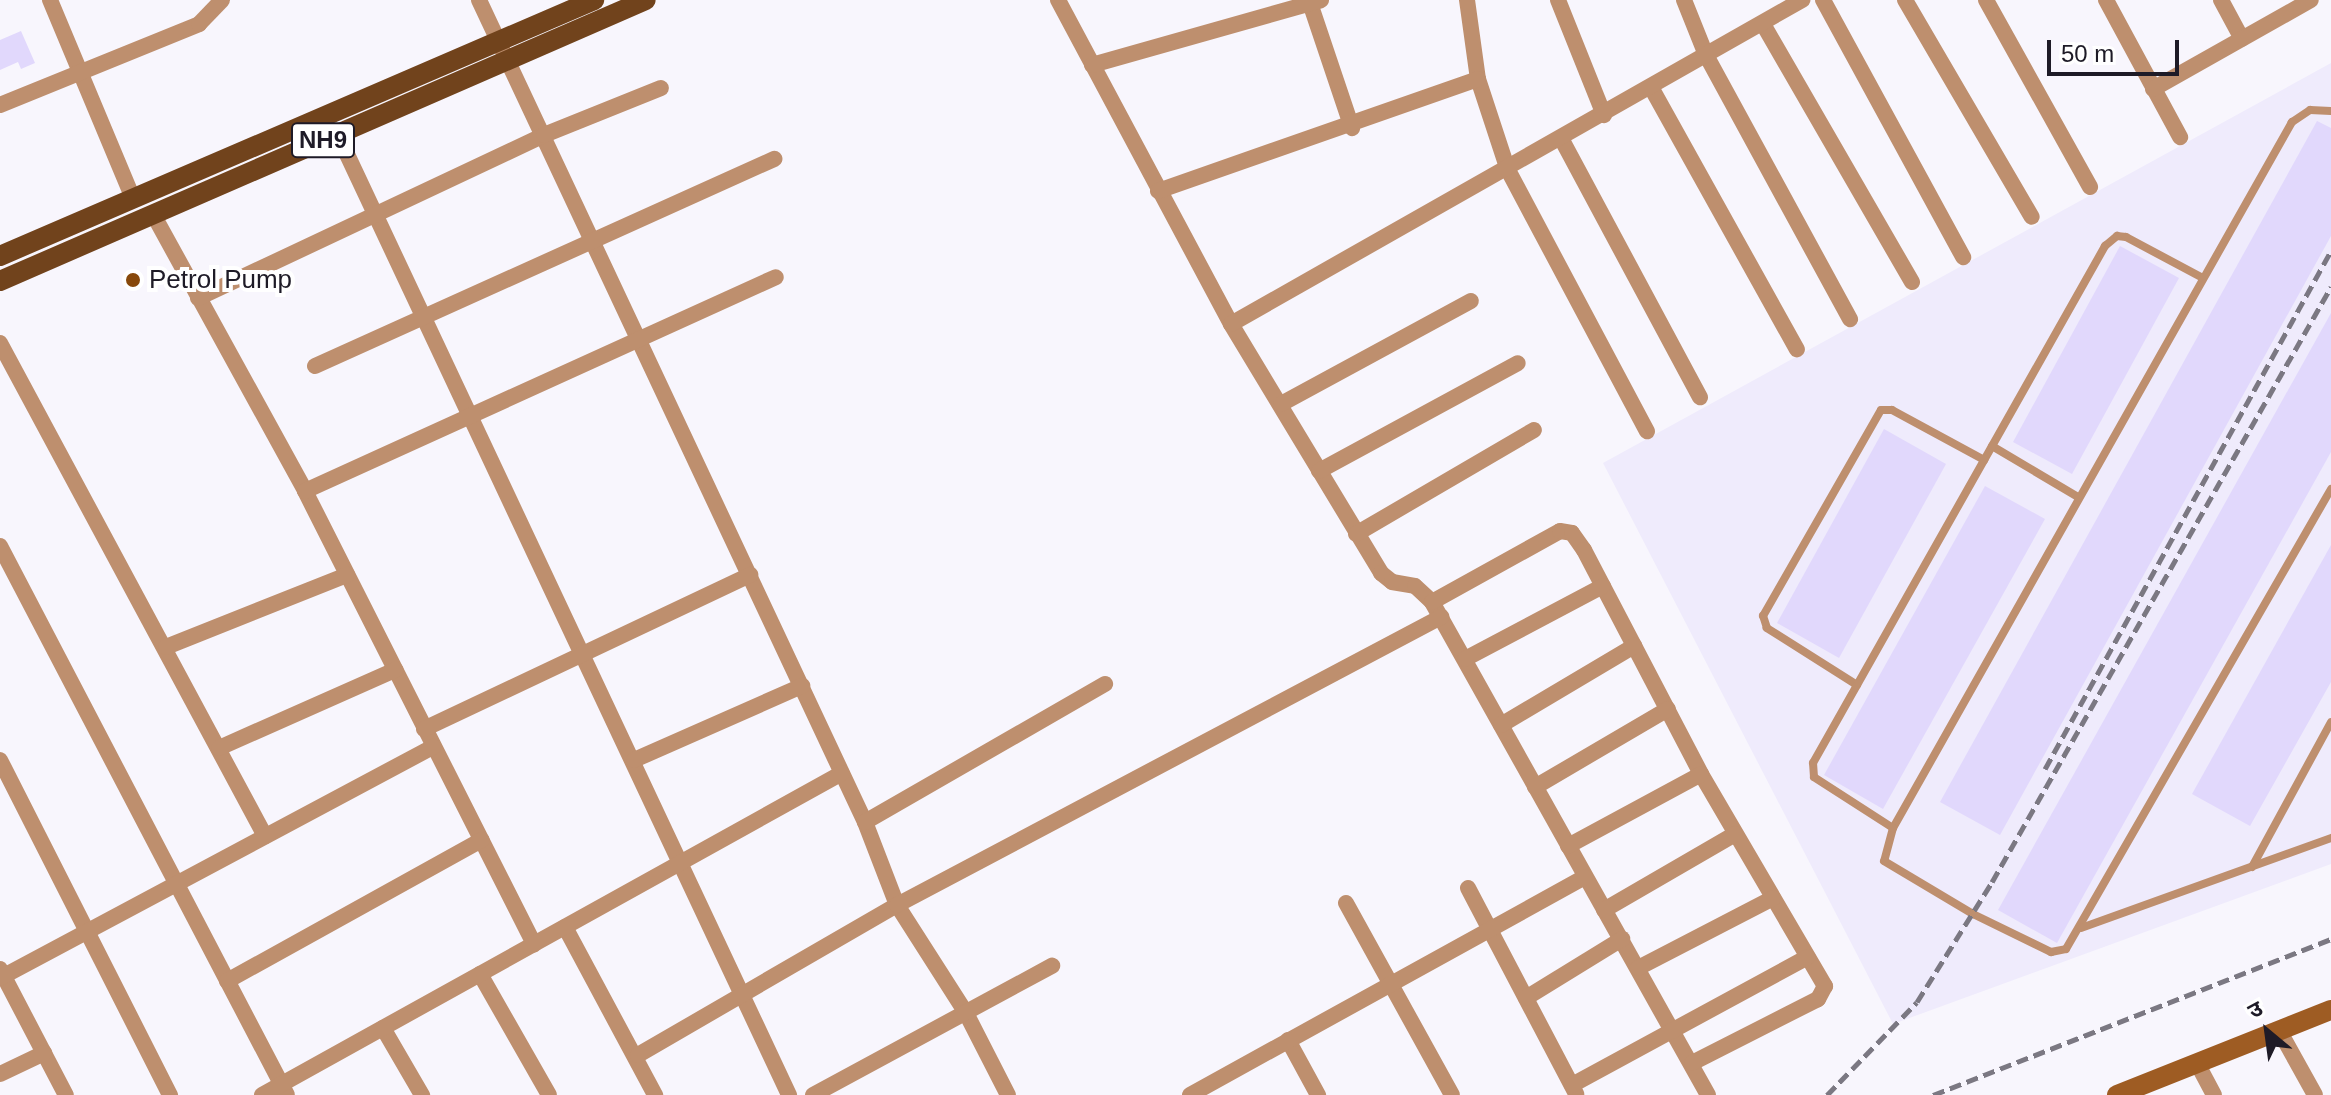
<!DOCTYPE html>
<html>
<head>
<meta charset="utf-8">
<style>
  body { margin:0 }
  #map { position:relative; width:2331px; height:1095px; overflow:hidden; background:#f8f6fd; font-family:Helvetica,"Noto Sans Devanagari",sans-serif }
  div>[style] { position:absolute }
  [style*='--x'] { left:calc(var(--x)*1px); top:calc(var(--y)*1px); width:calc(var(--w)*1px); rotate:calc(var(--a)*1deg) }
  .built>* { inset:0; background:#efebfc }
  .building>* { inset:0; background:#e1d8fc }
  .lane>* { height:8px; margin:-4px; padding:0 4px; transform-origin:4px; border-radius:4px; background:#be8f6e }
  .street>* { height:16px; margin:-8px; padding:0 8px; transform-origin:8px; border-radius:8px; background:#be8f6e }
  .secondary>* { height:20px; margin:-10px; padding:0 10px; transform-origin:10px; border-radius:10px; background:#9e5c23 }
  .primary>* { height:20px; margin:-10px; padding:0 10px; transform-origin:10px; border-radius:10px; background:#71431c }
  .rail>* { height:5px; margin-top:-2.5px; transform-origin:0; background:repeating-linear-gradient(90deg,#7b7882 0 12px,transparent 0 18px) }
  .dots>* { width:22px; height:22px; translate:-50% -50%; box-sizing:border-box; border:4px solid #fff; border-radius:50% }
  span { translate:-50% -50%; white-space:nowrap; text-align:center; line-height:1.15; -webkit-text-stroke:8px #fff; paint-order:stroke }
  .shield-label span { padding:2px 6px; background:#fff; border:2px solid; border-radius:6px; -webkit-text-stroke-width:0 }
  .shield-label { font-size:24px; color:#1e1b27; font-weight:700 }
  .poi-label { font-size:26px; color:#1e1b27 }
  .left { translate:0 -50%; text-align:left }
  .north { position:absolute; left:2227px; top:991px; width:80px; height:80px; -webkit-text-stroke:6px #fff; paint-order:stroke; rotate:331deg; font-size:22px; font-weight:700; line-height:32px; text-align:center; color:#1e1b27 }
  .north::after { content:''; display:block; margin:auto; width:28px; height:36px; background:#1e1b27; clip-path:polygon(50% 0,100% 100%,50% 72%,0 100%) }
  .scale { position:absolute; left:2047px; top:40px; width:132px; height:36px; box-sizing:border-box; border:4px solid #1e1b27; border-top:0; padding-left:10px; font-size:24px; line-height:28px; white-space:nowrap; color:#1e1b27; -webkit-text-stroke:6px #fff; paint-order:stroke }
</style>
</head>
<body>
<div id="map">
  <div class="built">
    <div style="clip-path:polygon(2331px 63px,2331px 864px,1893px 1024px,1603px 463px)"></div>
  </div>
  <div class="building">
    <div style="clip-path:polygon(21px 31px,35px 63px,21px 69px,18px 62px,0 70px,0 40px)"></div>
    <div style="clip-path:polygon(2317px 121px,2331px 128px,2331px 236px,2000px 835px,1940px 802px)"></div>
    <div style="clip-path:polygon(2120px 246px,2179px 278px,2072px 474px,2013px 442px)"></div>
    <div style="clip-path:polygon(2331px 313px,2331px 452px,2057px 943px,1998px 910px)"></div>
    <div style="clip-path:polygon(1884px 429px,1946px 464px,1839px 658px,1777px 623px)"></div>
    <div style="clip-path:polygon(1985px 486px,2045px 519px,1883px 809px,1824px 775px)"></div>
    <div style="clip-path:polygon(2331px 545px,2331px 682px,2250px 826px,2192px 794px)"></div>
  </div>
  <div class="lane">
    <div style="--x:2331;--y:111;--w:21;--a:-177"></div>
    <div style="--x:2310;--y:110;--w:22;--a:146"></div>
    <div style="--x:2292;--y:122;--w:811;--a:119.47"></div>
    <div style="--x:1893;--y:828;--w:34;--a:105"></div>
    <div style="--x:1884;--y:861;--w:104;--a:30.8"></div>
    <div style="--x:1973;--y:914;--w:87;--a:26"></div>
    <div style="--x:2051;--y:952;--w:15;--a:-11"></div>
    <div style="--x:2066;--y:949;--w:531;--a:-60.05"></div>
    <div style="--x:1992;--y:446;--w:100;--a:30.7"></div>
    <div style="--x:1857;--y:685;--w:107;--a:-147.7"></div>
    <div style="--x:1767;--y:628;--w:13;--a:-108"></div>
    <div style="--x:1763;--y:616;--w:237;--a:-60.2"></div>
    <div style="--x:1881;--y:410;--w:11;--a:0"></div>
    <div style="--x:1892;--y:410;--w:105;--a:28.5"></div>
    <div style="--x:1893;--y:828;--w:94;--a:-147.2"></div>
    <div style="--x:1814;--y:777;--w:14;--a:-94"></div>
    <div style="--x:1813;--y:763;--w:594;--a:-60.54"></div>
    <div style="--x:2105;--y:246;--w:16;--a:-40"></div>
    <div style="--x:2117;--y:236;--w:9;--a:6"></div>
    <div style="--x:2126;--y:237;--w:85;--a:28.1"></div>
    <div style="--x:2252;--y:867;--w:165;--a:-61.4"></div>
    <div style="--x:2081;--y:928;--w:266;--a:-19.8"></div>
  </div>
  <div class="street">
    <div style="--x:50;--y:0;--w:215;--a:67.3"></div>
    <div style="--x:479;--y:0;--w:908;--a:64.85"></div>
    <div style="--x:865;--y:822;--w:89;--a:68.9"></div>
    <div style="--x:897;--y:905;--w:128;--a:57.4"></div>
    <div style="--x:966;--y:1013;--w:92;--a:62.9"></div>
    <div style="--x:1058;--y:0;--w:367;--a:61.9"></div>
    <div style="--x:1231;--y:324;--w:291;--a:58.9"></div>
    <div style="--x:1381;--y:573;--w:14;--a:39"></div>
    <div style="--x:1392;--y:582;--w:23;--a:10"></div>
    <div style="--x:1415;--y:586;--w:23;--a:43"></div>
    <div style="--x:1432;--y:602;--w:565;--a:60.76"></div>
    <div style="--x:1467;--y:0;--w:80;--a:82.1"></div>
    <div style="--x:1478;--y:79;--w:96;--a:71.8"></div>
    <div style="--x:1508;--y:170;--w:296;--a:62"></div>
    <div style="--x:1558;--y:0;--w:124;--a:68.2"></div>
    <div style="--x:1684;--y:0;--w:59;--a:68.2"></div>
    <div style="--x:1706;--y:55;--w:301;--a:61.4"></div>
    <div style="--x:1823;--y:0;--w:293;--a:61.4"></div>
    <div style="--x:1905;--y:0;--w:251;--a:59.7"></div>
    <div style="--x:1986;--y:0;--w:214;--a:60.9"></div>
    <div style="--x:2106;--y:0;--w:156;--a:61.6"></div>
    <div style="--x:2221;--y:0;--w:44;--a:61.7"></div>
    <div style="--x:1310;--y:3;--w:132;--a:71.4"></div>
    <div style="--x:1763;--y:24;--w:298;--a:60"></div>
    <div style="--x:1092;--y:65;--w:238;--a:-15.8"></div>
    <div style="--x:1652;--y:89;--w:298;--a:60.9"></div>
    <div style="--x:2153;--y:89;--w:181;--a:-29.4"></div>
    <div style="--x:0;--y:105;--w:215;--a:-22.1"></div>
    <div style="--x:199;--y:24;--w:33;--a:-46"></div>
    <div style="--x:337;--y:133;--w:1063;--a:64.83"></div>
    <div style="--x:1562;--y:140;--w:292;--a:61.8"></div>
    <div style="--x:1158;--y:191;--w:339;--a:-19.3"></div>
    <div style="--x:153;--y:214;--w:316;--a:61.2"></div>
    <div style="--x:305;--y:491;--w:508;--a:63.18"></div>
    <div style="--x:198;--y:298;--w:382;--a:-25.2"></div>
    <div style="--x:544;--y:135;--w:126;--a:-21.9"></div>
    <div style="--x:1231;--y:324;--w:657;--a:-29.57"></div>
    <div style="--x:0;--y:343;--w:560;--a:61.74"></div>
    <div style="--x:315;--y:366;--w:504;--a:-24.27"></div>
    <div style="--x:1281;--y:404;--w:216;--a:-28.5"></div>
    <div style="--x:1319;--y:471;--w:226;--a:-28.5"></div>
    <div style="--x:305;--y:491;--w:517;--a:-24.43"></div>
    <div style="--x:1356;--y:534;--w:206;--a:-30.3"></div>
    <div style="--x:0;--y:546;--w:619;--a:62.4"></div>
    <div style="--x:1432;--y:602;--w:146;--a:-29"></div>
    <div style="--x:1560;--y:531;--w:12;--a:9"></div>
    <div style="--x:1572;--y:533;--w:21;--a:55"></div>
    <div style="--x:1584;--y:550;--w:253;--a:62.4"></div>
    <div style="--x:1701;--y:774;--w:246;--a:59.7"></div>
    <div style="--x:1825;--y:986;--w:15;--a:118"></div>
    <div style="--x:1818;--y:999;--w:141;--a:153.1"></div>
    <div style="--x:166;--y:647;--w:195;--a:-21.7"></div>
    <div style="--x:1465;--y:659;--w:156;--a:-27.9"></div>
    <div style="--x:1501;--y:725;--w:155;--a:-30.7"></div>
    <div style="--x:424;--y:729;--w:361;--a:-25.3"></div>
    <div style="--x:219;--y:748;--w:193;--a:-23.9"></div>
    <div style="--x:0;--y:760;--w:376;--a:63.1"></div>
    <div style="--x:634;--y:760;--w:184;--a:-23.8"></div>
    <div style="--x:1535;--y:787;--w:154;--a:-30.4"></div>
    <div style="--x:865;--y:822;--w:277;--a:-29.9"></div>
    <div style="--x:1568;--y:846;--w:151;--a:-28.4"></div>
    <div style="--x:1468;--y:888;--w:233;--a:62.3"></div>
    <div style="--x:1346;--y:903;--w:219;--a:61.1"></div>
    <div style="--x:1604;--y:910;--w:151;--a:-30.1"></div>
    <div style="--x:565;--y:927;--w:191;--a:61.8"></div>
    <div style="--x:1638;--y:968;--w:152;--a:-27.4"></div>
    <div style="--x:0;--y:969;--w:142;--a:62.4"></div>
    <div style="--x:480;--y:974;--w:139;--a:60.3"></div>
    <div style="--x:0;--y:978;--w:491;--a:-28.1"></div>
    <div style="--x:227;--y:981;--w:291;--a:-29"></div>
    <div style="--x:1526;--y:998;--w:113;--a:-31.6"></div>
    <div style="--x:383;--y:1028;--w:78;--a:59.8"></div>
    <div style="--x:2279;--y:1030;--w:74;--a:61"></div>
    <div style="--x:1288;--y:1040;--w:63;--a:61.4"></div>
    <div style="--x:638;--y:1055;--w:299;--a:-30.1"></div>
    <div style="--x:897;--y:905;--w:616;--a:-27.9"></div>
    <div style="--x:2197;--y:1063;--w:36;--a:62"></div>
    <div style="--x:0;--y:1074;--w:49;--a:-25.5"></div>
    <div style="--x:1572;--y:1085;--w:268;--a:-28.5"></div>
    <div style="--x:262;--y:1095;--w:663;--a:-29.04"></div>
    <div style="--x:813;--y:1095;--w:272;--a:-28.4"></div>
    <div style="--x:1190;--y:1095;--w:451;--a:-28.9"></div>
  </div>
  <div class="secondary">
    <div style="--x:2117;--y:1095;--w:230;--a:-21.7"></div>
  </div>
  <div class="primary">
    <div style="--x:0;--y:256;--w:647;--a:-23.31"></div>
    <div style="--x:0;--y:281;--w:704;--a:-23.51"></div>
  </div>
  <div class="rail">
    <div style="--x:2045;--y:769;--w:592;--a:-61.1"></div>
    <div style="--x:1827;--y:1095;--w:129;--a:-45.9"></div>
    <div style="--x:1917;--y:1002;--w:142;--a:-58"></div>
    <div style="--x:1992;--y:882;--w:685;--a:-60.33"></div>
    <div style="--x:1933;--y:1095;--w:427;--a:-21.4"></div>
  </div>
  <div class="dots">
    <div style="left:133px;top:280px;background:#87480b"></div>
  </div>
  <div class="shield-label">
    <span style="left:323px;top:140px">NH9</span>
  </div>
  <div class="poi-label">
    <span class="left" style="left:149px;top:280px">Petrol Pump</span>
  </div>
  <div class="north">उ</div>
  <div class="scale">50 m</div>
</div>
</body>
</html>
